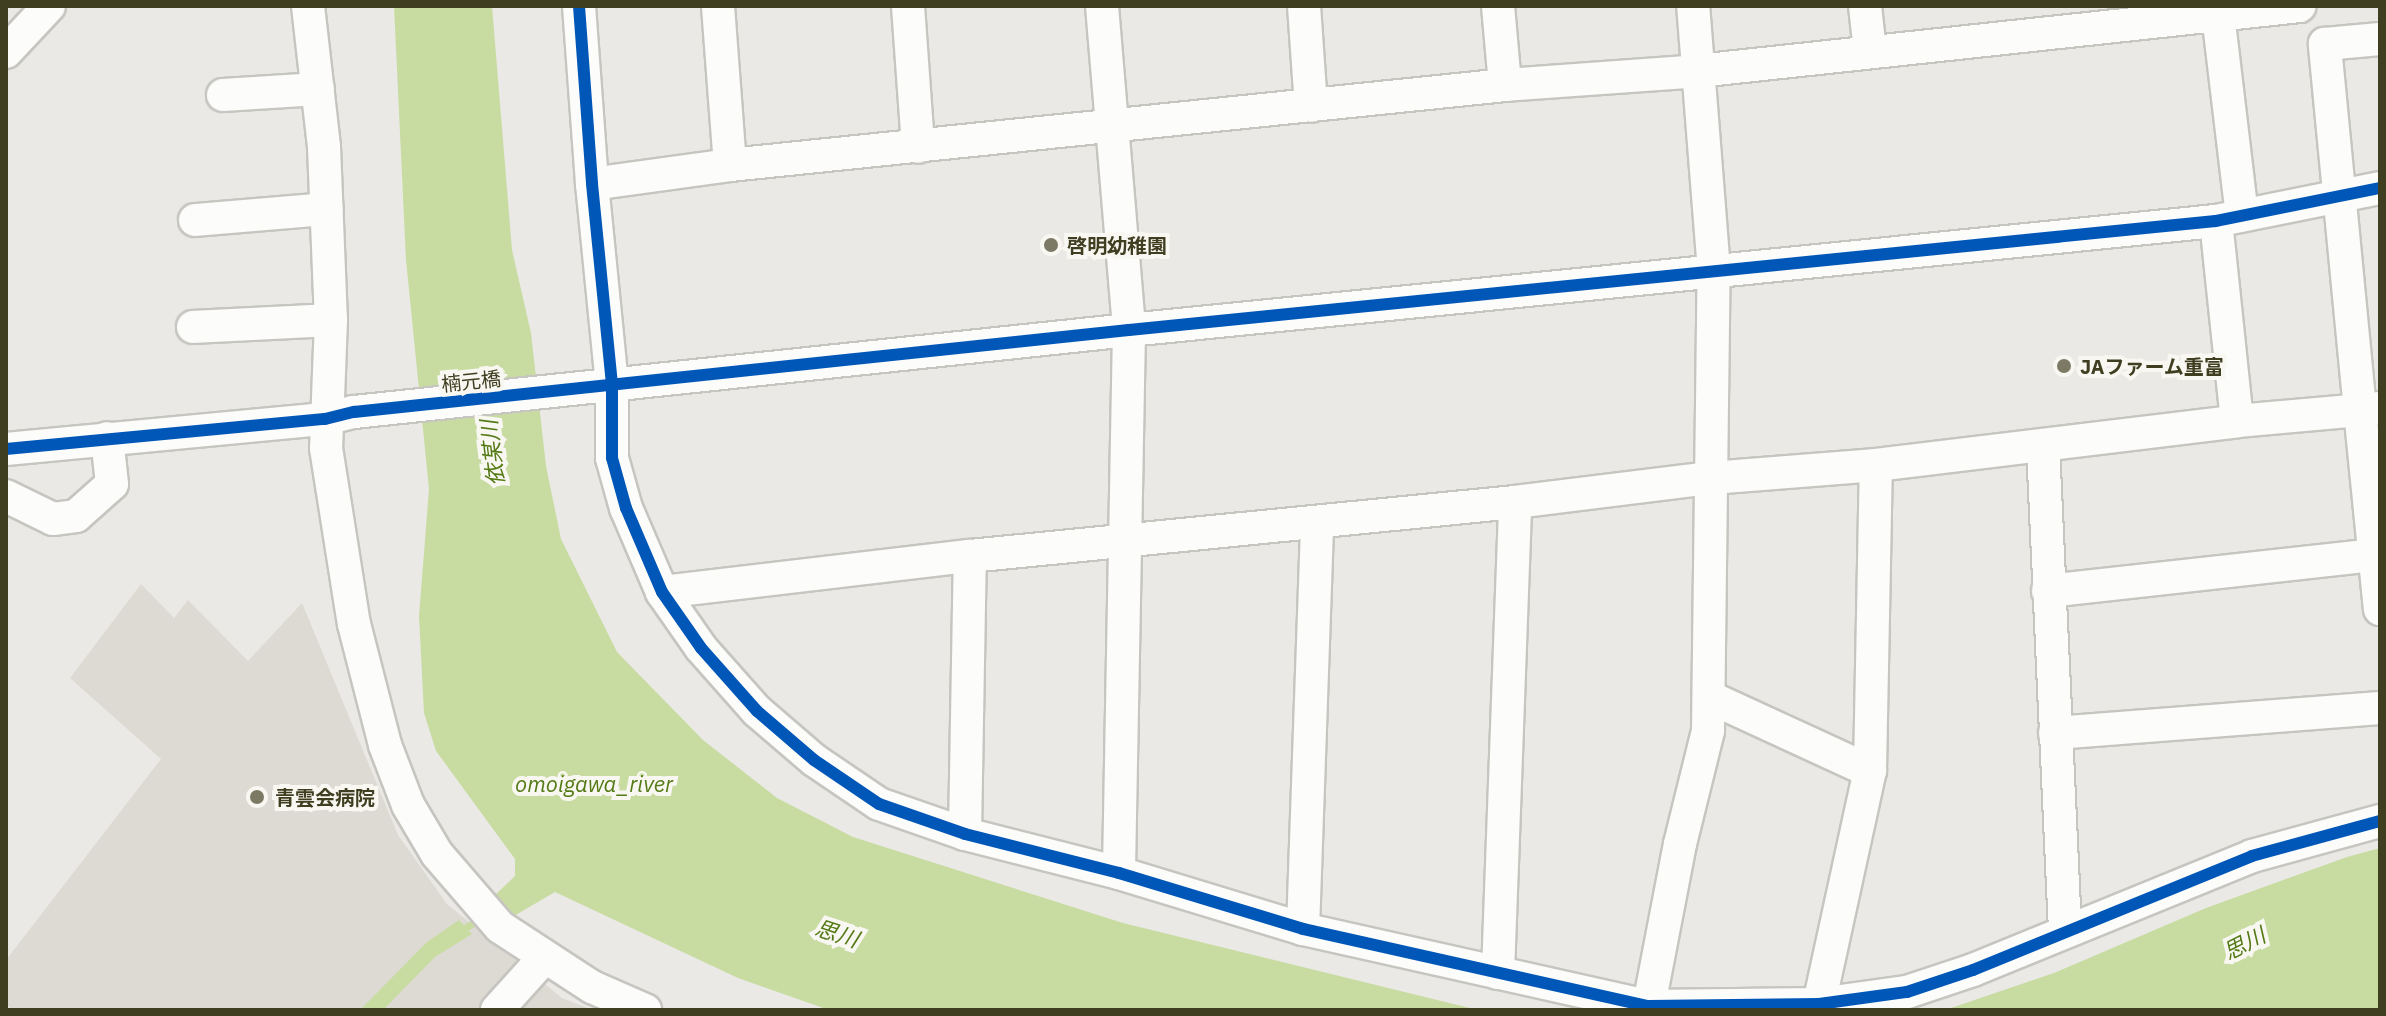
<!DOCTYPE html>
<html>
<head>
<meta charset="utf-8">
<style>
  body { margin:0 }
  #map { position:relative; width:2386px; height:1016px; overflow:hidden; background:#eae9e5; font-family:"IBM Plex Sans","Noto Sans JP",sans-serif }
  div>[style] { position:absolute }
  [style*='--x'] { left:calc(var(--x)*1px); top:calc(var(--y)*1px); width:calc(var(--w)*1px); rotate:calc(var(--a)*1deg) }
  .built>* { inset:0; background:#dcdad2 }
  .water>* { inset:0; background:#c8dca2 }
  .stream>* { height:7px; margin:-3.5px; padding:0 3.5px; transform-origin:3.5px; border-radius:3.5px; background:#c8dca2 }
  .roads { filter:drop-shadow(2px 0 #c6c5c0) drop-shadow(-2px 0 #c6c5c0) drop-shadow(0 2px #c6c5c0) drop-shadow(0 -2px #c6c5c0) }
  .minor>* { height:32px; margin:-16px; padding:0 16px; transform-origin:16px; border-radius:16px; background:#fcfcfb }
  .cycleway>* { height:12px; margin:-6px; padding:0 6px; transform-origin:6px; border-radius:6px; background:#0057b8 }
  .dots>* { width:22px; height:22px; translate:-50% -50%; box-sizing:border-box; border:4px solid #f9f7f2; border-radius:50% }
  span { translate:-50% -50%; white-space:nowrap; text-align:center; line-height:1.15; -webkit-text-stroke:8px #f9f7f2; paint-order:stroke }
  .poi-label { font-size:20px; color:#403e20; font-weight:700 }
  .left { translate:0 -50%; text-align:left }
  .street-label { font-size:20px; color:#403e20 }
  .water-label { font-size:22px; color:#547a15; font-style:italic }
  .frame { position:absolute; inset:0; border:8px solid #403e20; pointer-events:none }
</style>
</head>
<body>
<div id="map">
  <div class="built">
    <div style="clip-path:polygon(141px 584px,174px 618px,188px 600px,248px 661px,302px 603px,398px 835px,447px 904px,562px 998px,592px 1010px,12px 1010px,6px 1004px,6px 960px,161px 759px,70px 678px)"></div>
  </div>
  <div class="water">
    <div style="clip-path:polygon(394px 6px,492px 6px,512px 250px,531px 333px,546px 466px,561px 539px,617px 652px,703px 740px,777px 798px,853px 837px,1123px 923px,1478px 1010px,829px 1010px,738px 978px,555px 892px,514px 916px,494px 896px,515px 876px,515px 859px,436px 751px,424px 713px,419px 616px,429px 489px,406px 260px)"></div>
    <div style="clip-path:polygon(2380px 848px,2380px 1010px,1945px 1010px,2054px 973px,2206px 908px,2347px 857px)"></div>
    <div style="clip-path:polygon(459px 920px,472px 934px,435px 957px,383px 1010px,360px 1010px,427px 942px)"></div>
  </div>
  <div class="stream">
    <div style="--x:459;--y:932;--w:27;--a:-33"></div>
  </div>
  <div class="roads">
    <div class="minor">
      <div style="--x:308;--y:6;--w:142;--a:83.5"></div>
      <div style="--x:324;--y:147;--w:173;--a:87.7"></div>
      <div style="--x:331;--y:320;--w:128;--a:92.2"></div>
      <div style="--x:326;--y:448;--w:178;--a:81"></div>
      <div style="--x:354;--y:624;--w:125;--a:75.6"></div>
      <div style="--x:385;--y:745;--w:64;--a:69"></div>
      <div style="--x:408;--y:805;--w:57;--a:59.4"></div>
      <div style="--x:437;--y:854;--w:96;--a:49.2"></div>
      <div style="--x:500;--y:927;--w:110;--a:33.1"></div>
      <div style="--x:592;--y:987;--w:58;--a:23.5"></div>
      <div style="--x:579;--y:6;--w:178;--a:85.8"></div>
      <div style="--x:592;--y:184;--w:201;--a:84.3"></div>
      <div style="--x:612;--y:384;--w:74;--a:90"></div>
      <div style="--x:612;--y:458;--w:52;--a:74.4"></div>
      <div style="--x:626;--y:508;--w:91;--a:66.8"></div>
      <div style="--x:662;--y:592;--w:68;--a:55.1"></div>
      <div style="--x:701;--y:648;--w:84;--a:48.4"></div>
      <div style="--x:757;--y:711;--w:75;--a:40.7"></div>
      <div style="--x:814;--y:760;--w:78;--a:34.1"></div>
      <div style="--x:879;--y:804;--w:91;--a:19.2"></div>
      <div style="--x:965;--y:834;--w:159;--a:14.2"></div>
      <div style="--x:1119;--y:873;--w:192;--a:16.9"></div>
      <div style="--x:1303;--y:929;--w:353;--a:12.6"></div>
      <div style="--x:1648;--y:1006;--w:171;--a:-0.7"></div>
      <div style="--x:1819;--y:1004;--w:89;--a:-7.8"></div>
      <div style="--x:1907;--y:992;--w:70;--a:-18.4"></div>
      <div style="--x:1973;--y:970;--w:301;--a:-22.2"></div>
      <div style="--x:2252;--y:856;--w:133;--a:-15.3"></div>
      <div style="--x:718;--y:6;--w:159;--a:85.7"></div>
      <div style="--x:908;--y:6;--w:141;--a:85.9"></div>
      <div style="--x:1102;--y:6;--w:325;--a:85.2"></div>
      <div style="--x:1129;--y:330;--w:543;--a:91.06"></div>
      <div style="--x:1304;--y:6;--w:100;--a:86"></div>
      <div style="--x:1498;--y:6;--w:79;--a:84.9"></div>
      <div style="--x:1865;--y:6;--w:45;--a:83.7"></div>
      <div style="--x:2217;--y:6;--w:211;--a:83.2"></div>
      <div style="--x:6;--y:52;--w:63;--a:-46.9"></div>
      <div style="--x:223;--y:95;--w:95;--a:-3.6"></div>
      <div style="--x:592;--y:184;--w:139;--a:-7.8"></div>
      <div style="--x:730;--y:165;--w:779;--a:-5.89"></div>
      <div style="--x:1505;--y:85;--w:194;--a:-4.1"></div>
      <div style="--x:1698;--y:71;--w:605;--a:-6.16"></div>
      <div style="--x:195;--y:220;--w:132;--a:-4.8"></div>
      <div style="--x:2216;--y:221;--w:201;--a:84"></div>
      <div style="--x:193;--y:327;--w:138;--a:-2.9"></div>
      <div style="--x:2380;--y:408;--w:20;--a:174"></div>
      <div style="--x:2360;--y:410;--w:200;--a:84.3"></div>
      <div style="--x:2043;--y:446;--w:486;--a:87.4"></div>
      <div style="--x:6;--y:449;--w:320;--a:-5.4"></div>
      <div style="--x:325;--y:419;--w:30;--a:-14"></div>
      <div style="--x:354;--y:412;--w:779;--a:-6.04"></div>
      <div style="--x:1129;--y:330;--w:1092;--a:-5.73"></div>
      <div style="--x:2216;--y:221;--w:167;--a:-11.4"></div>
      <div style="--x:6;--y:496;--w:52;--a:26.1"></div>
      <div style="--x:53;--y:519;--w:23;--a:-7"></div>
      <div style="--x:76;--y:516;--w:48;--a:-41.6"></div>
      <div style="--x:112;--y:484;--w:46;--a:-96.2"></div>
      <div style="--x:2048;--y:591;--w:329;--a:-6.3"></div>
      <div style="--x:662;--y:592;--w:310;--a:-6.7"></div>
      <div style="--x:970;--y:556;--w:548;--a:-5.66"></div>
      <div style="--x:1515;--y:502;--w:197;--a:-7"></div>
      <div style="--x:1711;--y:478;--w:166;--a:-4.5"></div>
      <div style="--x:1876;--y:465;--w:364;--a:-6.9"></div>
      <div style="--x:2237;--y:421;--w:123;--a:-5.1"></div>
      <div style="--x:2360;--y:410;--w:368;--a:-95.5"></div>
      <div style="--x:2325;--y:44;--w:55;--a:-5.2"></div>
      <div style="--x:1709;--y:697;--w:177;--a:24.7"></div>
      <div style="--x:2055;--y:733;--w:326;--a:-4.4"></div>
      <div style="--x:965;--y:834;--w:278;--a:-89"></div>
      <div style="--x:1303;--y:929;--w:407;--a:-88"></div>
      <div style="--x:1498;--y:973;--w:471;--a:-87.9"></div>
      <div style="--x:1819;--y:1004;--w:239;--a:-77.7"></div>
      <div style="--x:1870;--y:771;--w:306;--a:-88.9"></div>
      <div style="--x:497;--y:1010;--w:70;--a:-47.9"></div>
      <div style="--x:1648;--y:1010;--w:169;--a:-79.1"></div>
      <div style="--x:1680;--y:844;--w:116;--a:-76.1"></div>
      <div style="--x:1708;--y:731;--w:460;--a:-89.3"></div>
      <div style="--x:1714;--y:271;--w:266;--a:-94.5"></div>
    </div>
  </div>
  <div class="cycleway">
    <div style="--x:579;--y:6;--w:178;--a:85.8"></div>
    <div style="--x:592;--y:184;--w:201;--a:84.3"></div>
    <div style="--x:612;--y:384;--w:74;--a:90"></div>
    <div style="--x:612;--y:458;--w:52;--a:74.4"></div>
    <div style="--x:626;--y:508;--w:91;--a:66.8"></div>
    <div style="--x:662;--y:592;--w:68;--a:55.1"></div>
    <div style="--x:701;--y:648;--w:84;--a:48.4"></div>
    <div style="--x:757;--y:711;--w:75;--a:40.7"></div>
    <div style="--x:814;--y:760;--w:78;--a:34.1"></div>
    <div style="--x:879;--y:804;--w:91;--a:19.2"></div>
    <div style="--x:965;--y:834;--w:159;--a:14.2"></div>
    <div style="--x:1119;--y:873;--w:192;--a:16.9"></div>
    <div style="--x:1303;--y:929;--w:353;--a:12.6"></div>
    <div style="--x:1648;--y:1006;--w:171;--a:-0.7"></div>
    <div style="--x:1819;--y:1004;--w:89;--a:-7.8"></div>
    <div style="--x:1907;--y:992;--w:70;--a:-18.4"></div>
    <div style="--x:1973;--y:970;--w:301;--a:-22.2"></div>
    <div style="--x:2252;--y:856;--w:133;--a:-15.3"></div>
    <div style="--x:6;--y:449;--w:320;--a:-5.4"></div>
    <div style="--x:325;--y:419;--w:30;--a:-14"></div>
    <div style="--x:354;--y:412;--w:779;--a:-6.04"></div>
    <div style="--x:1129;--y:330;--w:1092;--a:-5.73"></div>
    <div style="--x:2216;--y:221;--w:167;--a:-11.4"></div>
  </div>
  <div class="dots">
    <div style="left:1051px;top:245px;background:#7c7a65"></div>
    <div style="left:2064px;top:366px;background:#7c7a65"></div>
    <div style="left:257px;top:797px;background:#7c7a65"></div>
  </div>
  <div class="poi-label">
    <span class="left" style="left:1067px;top:245px">啓明幼稚園</span>
    <span class="left" style="left:2080px;top:366px">JAファーム重富</span>
    <span class="left" style="left:275px;top:797px">青雲会病院</span>
  </div>
  <div class="street-label">
    <span style="left:471px;top:381px;rotate:-6deg">楠元橋</span>
  </div>
  <div class="water-label">
    <span style="left:492px;top:453px;rotate:-97deg">依某川</span>
    <span style="left:594px;top:784px">omoigawa_river</span>
    <span style="left:837px;top:933px;rotate:18deg">思川</span>
    <span style="left:2244px;top:943px;rotate:-27deg">思川</span>
  </div>
  <div class="frame"></div>
</div>
</body>
</html>
